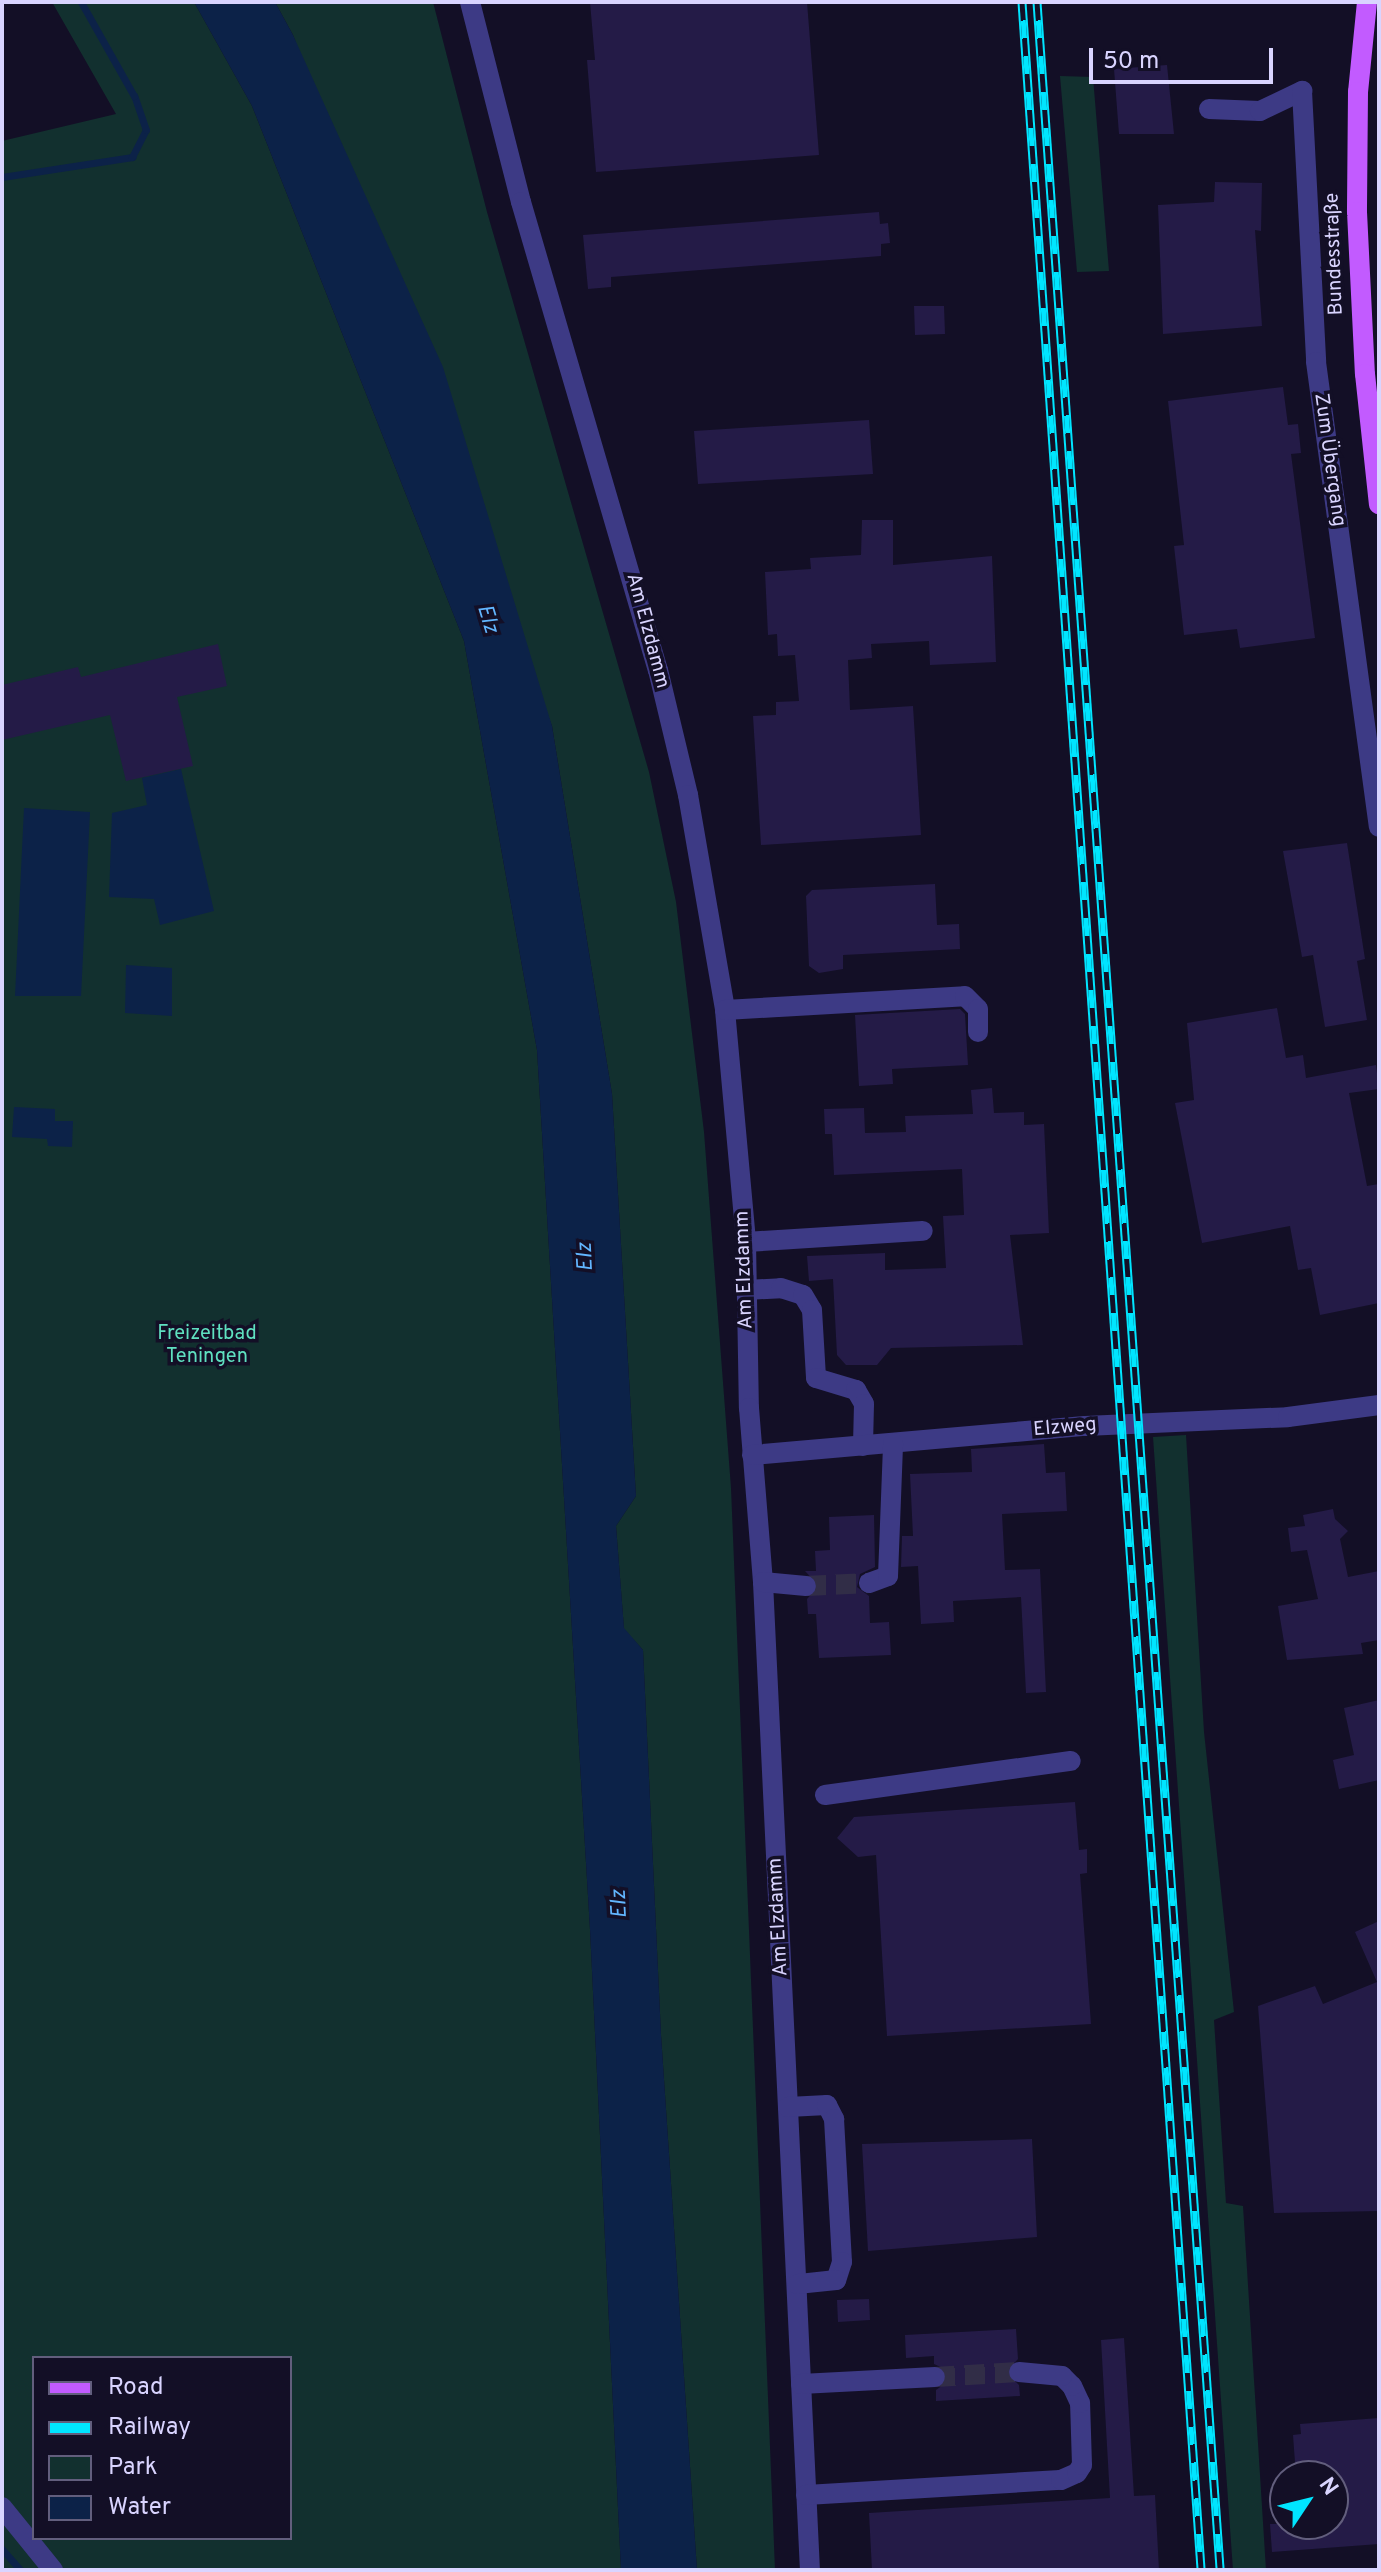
<!DOCTYPE html>
<html>
<head>
<meta charset="utf-8">
<style>
  body { margin:0 }
  #map { position:relative; width:1381px; height:2572px; overflow:hidden; background:#130f26; font-family:Overpass,sans-serif }
  div>[style] { position:absolute }
  [style*='--x'] { left:calc(var(--x)*1px); top:calc(var(--y)*1px); width:calc(var(--w)*1px); rotate:calc(var(--a)*1deg) }
  .green>* { inset:0; background:#12302f }
  .water>* { inset:0; background:#0c2248 }
  .stream>* { height:7px; margin:-3.5px; padding:0 3.5px; transform-origin:3.5px; border-radius:3.5px; background:#0c2248 }
  .building>* { inset:0; background:#241b47 }
  .minor-tunnel>* { height:20px; margin-top:-10px; transform-origin:0; background:repeating-linear-gradient(90deg,#312d47 0 20px,transparent 0 30px) }
  .minor>* { height:20px; margin:-10px; padding:0 10px; transform-origin:10px; border-radius:10px; background:#3d3a85 }
  .major>* { height:20px; margin:-10px; padding:0 10px; transform-origin:10px; border-radius:10px; background:#c25bff }
  .rail>* { height:9px; margin-top:-4.5px; transform-origin:0; background:repeating-linear-gradient(90deg,#130f26 0 18px,#00e5ff 0 36px); box-sizing:border-box; border-block:2px solid #00e5ff }
  span { translate:-50% -50%; white-space:nowrap; text-align:center; line-height:1.15; -webkit-text-stroke:7px #130f26; paint-order:stroke }
  .street-label { font-size:20px; color:#d9d4ff }
  .park-label { font-size:20px; color:#5fe0c0 }
  .water-label { font-size:22px; color:#62b6ff; font-style:italic }
  .frame { position:absolute; inset:0; border:4px solid #d9d4ff; pointer-events:none }
  .legend { position:absolute; left:32px; top:2356px; width:260px; height:184px; box-sizing:border-box; background:#130f26; border:2px solid #625e7d; margin:0; padding:10px 14px; list-style:none; font-size:24px; color:#d9d4ff }
  .legend li { display:flex; align-items:center; gap:16px; height:40px }
  .legend b { width:40px; border:2px solid #625e7d }
  .north { position:absolute; left:1269px; top:2460px; width:80px; height:80px; box-sizing:border-box; background:#130f26; border:2px solid #625e7d; border-radius:50%; rotate:55deg; font-size:22px; font-weight:700; line-height:32px; text-align:center; color:#d9d4ff }
  .north::after { content:''; display:block; margin:auto; width:28px; height:36px; background:#00e5ff; clip-path:polygon(50% 0,100% 100%,50% 72%,0 100%) }
  .scale { position:absolute; left:1089px; top:48px; width:184px; height:36px; box-sizing:border-box; border:4px solid #d9d4ff; border-top:0; padding-left:10px; font-size:24px; line-height:28px; white-space:nowrap; color:#d9d4ff; -webkit-text-stroke:6px #130f26; paint-order:stroke }
</style>
</head>
<body>
<div id="map">
  <div class="green">
    <div style="clip-path:polygon(evenodd,52px 2px,194px 2px,252px 106px,464px 641px,537px 1050px,590px 1929px,621px 2570px,2px 2570px,2px 141px,116px 114px,52px 2px,34px 2358px,290px 2358px,290px 2538px,34px 2538px,34px 2358px)"></div>
    <div style="clip-path:polygon(275px 2px,433px 2px,487px 212px,649px 772px,676px 902px,704px 1132px,731px 1488px,775px 2570px,697px 2570px,661px 2035px,643px 1650px,624px 1629px,616px 1526px,636px 1496px,612px 1094px,552px 726px,293px 35px)"></div>
    <div style="clip-path:polygon(1060px 76px,1093px 77px,1109px 271px,1077px 272px)"></div>
    <div style="clip-path:polygon(1186px 1435px,1204px 1732px,1234px 2012px,1214px 2020px,1226px 2203px,1243px 2206px,1266px 2570px,1233px 2570px,1153px 1437px)"></div>
  </div>
  <div class="water">
    <div style="clip-path:polygon(194px 2px,275px 2px,293px 35px,443px 367px,552px 726px,612px 1094px,636px 1496px,616px 1526px,624px 1628px,643px 1650px,661px 2035px,697px 2570px,621px 2570px,590px 1929px,537px 1050px,464px 641px,252px 106px)"></div>
    <div style="clip-path:polygon(181px 769px,214px 911px,160px 925px,154px 899px,109px 897px,112px 813px,147px 805px,142px 778px)"></div>
    <div style="clip-path:polygon(24px 808px,90px 812px,81px 996px,15px 996px)"></div>
    <div style="clip-path:polygon(126px 965px,172px 968px,172px 1016px,125px 1013px)"></div>
    <div style="clip-path:polygon(14px 1107px,55px 1109px,55px 1121px,73px 1121px,72px 1147px,48px 1146px,47px 1139px,12px 1137px)"></div>
  </div>
  <div class="stream">
    <div style="--x:2;--y:177;--w:132;--a:-8.7"></div>
    <div style="--x:132;--y:157;--w:30;--a:-63"></div>
    <div style="--x:146;--y:130;--w:36;--a:-109"></div>
    <div style="--x:134;--y:96;--w:108;--a:-119.4"></div>
    <div style="--x:2;--y:2549;--w:28;--a:49"></div>
  </div>
  <div class="building">
    <div style="clip-path:polygon(590px 2px,807px 2px,819px 155px,596px 172px,587px 60px,595px 60px)"></div>
    <div style="clip-path:polygon(1167px 65px,1174px 134px,1119px 134px,1114px 69px)"></div>
    <div style="clip-path:polygon(1215px 182px,1262px 183px,1261px 231px,1255px 230px,1262px 326px,1163px 334px,1158px 205px,1214px 202px)"></div>
    <div style="clip-path:polygon(879px 212px,880px 224px,888px 223px,890px 243px,881px 244px,881px 256px,611px 277px,611px 287px,588px 289px,583px 235px)"></div>
    <div style="clip-path:polygon(914px 306px,944px 306px,945px 334px,915px 335px)"></div>
    <div style="clip-path:polygon(1283px 387px,1288px 425px,1298px 424px,1301px 453px,1291px 454px,1315px 638px,1240px 648px,1237px 629px,1184px 635px,1174px 546px,1184px 545px,1168px 401px)"></div>
    <div style="clip-path:polygon(869px 420px,873px 474px,698px 484px,694px 431px)"></div>
    <div style="clip-path:polygon(862px 520px,893px 520px,893px 565px,992px 556px,996px 662px,930px 665px,929px 641px,871px 644px,872px 658px,848px 660px,850px 710px,913px 706px,921px 835px,761px 845px,753px 716px,776px 715px,776px 702px,799px 701px,795px 655px,778px 656px,777px 634px,768px 635px,765px 572px,811px 569px,810px 558px,861px 555px)"></div>
    <div style="clip-path:polygon(218px 644px,227px 686px,177px 697px,193px 766px,126px 781px,110px 715px,2px 740px,2px 685px,78px 667px,81px 677px)"></div>
    <div style="clip-path:polygon(1347px 843px,1365px 959px,1357px 961px,1367px 1020px,1325px 1027px,1313px 955px,1302px 957px,1283px 851px)"></div>
    <div style="clip-path:polygon(935px 884px,937px 925px,959px 924px,960px 949px,843px 955px,843px 969px,819px 973px,809px 966px,806px 896px,812px 890px)"></div>
    <div style="clip-path:polygon(1277px 1008px,1286px 1058px,1303px 1055px,1306px 1078px,1376px 1065px,1379px 1089px,1349px 1093px,1367px 1186px,1379px 1184px,1379px 1303px,1320px 1315px,1311px 1268px,1298px 1270px,1290px 1226px,1202px 1243px,1175px 1103px,1194px 1100px,1187px 1023px)"></div>
    <div style="clip-path:polygon(960px 1009px,965px 1014px,968px 1065px,892px 1069px,893px 1084px,859px 1086px,855px 1015px)"></div>
    <div style="clip-path:polygon(992px 1088px,994px 1113px,1024px 1112px,1024px 1125px,1044px 1124px,1049px 1233px,1010px 1235px,1023px 1345px,891px 1348px,877px 1365px,846px 1365px,837px 1355px,833px 1279px,809px 1281px,807px 1256px,885px 1253px,885px 1270px,946px 1268px,943px 1216px,964px 1215px,962px 1169px,834px 1175px,832px 1134px,825px 1134px,824px 1109px,864px 1108px,865px 1133px,906px 1132px,905px 1116px,973px 1114px,971px 1090px)"></div>
    <div style="clip-path:polygon(1044px 1444px,1046px 1473px,1065px 1472px,1067px 1511px,1002px 1514px,1005px 1570px,1040px 1569px,1046px 1692px,1026px 1693px,1021px 1597px,953px 1601px,954px 1622px,921px 1624px,918px 1566px,901px 1567px,902px 1536px,913px 1536px,910px 1474px,972px 1472px,971px 1449px)"></div>
    <div style="clip-path:polygon(1333px 1509px,1335px 1519px,1348px 1531px,1340px 1539px,1348px 1577px,1379px 1571px,1379px 1640px,1361px 1643px,1363px 1654px,1287px 1660px,1278px 1606px,1318px 1599px,1307px 1550px,1291px 1552px,1288px 1528px,1305px 1526px,1303px 1515px)"></div>
    <div style="clip-path:polygon(874px 1515px,875px 1567px,860px 1574px,857px 1587px,869px 1596px,870px 1623px,889px 1622px,891px 1655px,819px 1658px,816px 1614px,808px 1614px,807px 1599px,819px 1586px,805px 1571px,816px 1571px,815px 1551px,830px 1550px,829px 1517px)"></div>
    <div style="clip-path:polygon(1379px 1700px,1379px 1780px,1339px 1789px,1333px 1760px,1354px 1755px,1344px 1708px)"></div>
    <div style="clip-path:polygon(1075px 1802px,1079px 1850px,1087px 1849px,1087px 1873px,1080px 1874px,1091px 2024px,887px 2036px,876px 1855px,858px 1857px,837px 1838px,854px 1817px)"></div>
    <div style="clip-path:polygon(1379px 1921px,1379px 2211px,1274px 2213px,1258px 2006px,1315px 1986px,1323px 2004px,1377px 1982px,1355px 1932px)"></div>
    <div style="clip-path:polygon(1032px 2139px,1037px 2237px,868px 2251px,862px 2144px)"></div>
    <div style="clip-path:polygon(869px 2299px,870px 2320px,838px 2322px,837px 2300px)"></div>
    <div style="clip-path:polygon(1016px 2329px,1018px 2359px,1006px 2372px,1019px 2385px,1020px 2396px,936px 2401px,936px 2390px,947px 2382px,945px 2369px,934px 2364px,934px 2356px,906px 2358px,905px 2335px)"></div>
    <div style="clip-path:polygon(1124px 2338px,1134px 2496px,1155px 2495px,1159px 2570px,872px 2570px,869px 2513px,1110px 2498px,1101px 2340px)"></div>
    <div style="clip-path:polygon(1379px 2418px,1379px 2544px,1272px 2552px,1270px 2524px,1333px 2524px,1333px 2476px,1296px 2476px,1293px 2435px,1301px 2434px,1300px 2424px)"></div>
  </div>
  <div class="minor-tunnel">
    <div style="--x:806;--y:1586;--w:63;--a:-2.7"></div>
    <div style="--x:935;--y:2377;--w:84;--a:-3.4"></div>
  </div>
  <div class="minor">
    <div style="--x:470;--y:2;--w:206;--a:75.7"></div>
    <div style="--x:521;--y:202;--w:488;--a:73.7"></div>
    <div style="--x:658;--y:670;--w:129;--a:76.5"></div>
    <div style="--x:688;--y:795;--w:218;--a:80.2"></div>
    <div style="--x:725;--y:1010;--w:233;--a:84.8"></div>
    <div style="--x:746;--y:1242;--w:166;--a:89"></div>
    <div style="--x:749;--y:1408;--w:175;--a:85.4"></div>
    <div style="--x:763;--y:1582;--w:989;--a:87.28"></div>
    <div style="--x:1209;--y:109;--w:51;--a:2.2"></div>
    <div style="--x:1260;--y:111;--w:47;--a:-25.5"></div>
    <div style="--x:1302;--y:91;--w:271;--a:87"></div>
    <div style="--x:1316;--y:362;--w:469;--a:82.3"></div>
    <div style="--x:725;--y:1010;--w:240;--a:-3.3"></div>
    <div style="--x:965;--y:996;--w:18;--a:45"></div>
    <div style="--x:978;--y:1009;--w:23;--a:90"></div>
    <div style="--x:746;--y:1242;--w:177;--a:-3.6"></div>
    <div style="--x:746;--y:1290;--w:35;--a:-3"></div>
    <div style="--x:781;--y:1288;--w:23;--a:18"></div>
    <div style="--x:803;--y:1295;--w:17;--a:59"></div>
    <div style="--x:812;--y:1310;--w:68;--a:86.6"></div>
    <div style="--x:816;--y:1378;--w:42;--a:16.7"></div>
    <div style="--x:856;--y:1390;--w:16;--a:60"></div>
    <div style="--x:864;--y:1404;--w:42;--a:91.4"></div>
    <div style="--x:752;--y:1455;--w:334;--a:-5"></div>
    <div style="--x:1085;--y:1426;--w:203;--a:-2.5"></div>
    <div style="--x:1288;--y:1417;--w:92;--a:-7.5"></div>
    <div style="--x:763;--y:1582;--w:43;--a:5.3"></div>
    <div style="--x:869;--y:1583;--w:20;--a:-20"></div>
    <div style="--x:888;--y:1576;--w:133;--a:-87.8"></div>
    <div style="--x:825;--y:1795;--w:248;--a:-7.9"></div>
    <div style="--x:788;--y:2107;--w:39;--a:-3"></div>
    <div style="--x:827;--y:2105;--w:16;--a:63"></div>
    <div style="--x:834;--y:2119;--w:143;--a:86.8"></div>
    <div style="--x:842;--y:2262;--w:19;--a:108"></div>
    <div style="--x:836;--y:2280;--w:39;--a:174"></div>
    <div style="--x:801;--y:2384;--w:134;--a:-3"></div>
    <div style="--x:806;--y:2495;--w:255;--a:-3.4"></div>
    <div style="--x:1061;--y:2480;--w:17;--a:-24"></div>
    <div style="--x:1077;--y:2473;--w:9;--a:-58"></div>
    <div style="--x:1082;--y:2465;--w:62;--a:-91.8"></div>
    <div style="--x:1080;--y:2403;--w:19;--a:-115"></div>
    <div style="--x:1072;--y:2386;--w:14;--a:-135"></div>
    <div style="--x:1062;--y:2376;--w:43;--a:-174.7"></div>
    <div style="--x:2;--y:2507;--w:81;--a:51"></div>
  </div>
  <div class="major">
    <div style="--x:1367;--y:2;--w:90;--a:95.7"></div>
    <div style="--x:1358;--y:92;--w:120;--a:90.5"></div>
    <div style="--x:1357;--y:212;--w:162;--a:87.2"></div>
    <div style="--x:1365;--y:374;--w:131;--a:83.9"></div>
  </div>
  <div class="rail">
    <div style="--x:1022;--y:2;--w:2574;--a:86.01"></div>
    <div style="--x:1037;--y:2;--w:2575;--a:85.92"></div>
  </div>
  <div class="street-label">
    <span style="left:1335px;top:254px;rotate:-92deg">Bundesstraße</span>
    <span style="left:1329px;top:460px;rotate:82deg">Zum Übergang</span>
    <span style="left:647px;top:631px;rotate:75deg">Am Elzdamm</span>
    <span style="left:745px;top:1270px;rotate:-92deg">Am Elzdamm</span>
    <span style="left:1065px;top:1428px;rotate:-5deg">Elzweg</span>
    <span style="left:779px;top:1917px;rotate:-93deg">Am Elzdamm</span>
  </div>
  <div class="park-label">
    <span style="left:207px;top:1346px">Freizeitbad<br>Teningen</span>
  </div>
  <div class="water-label">
    <span style="left:487px;top:619px;rotate:73deg">Elz</span>
    <span style="left:586px;top:1257px;rotate:-93deg">Elz</span>
    <span style="left:620px;top:1904px;rotate:-93deg">Elz</span>
  </div>
  <div class="frame"></div>
  <ul class="legend">
  <li><b style="height:10px;background:#c25bff"></b>Road</li>
  <li><b style="height:10px;background:#00e5ff"></b>Railway</li>
  <li><b style="height:22px;background:#12302f"></b>Park</li>
  <li><b style="height:22px;background:#0c2248"></b>Water</li>
  </ul>
  <div class="north">N</div>
  <div class="scale">50 m</div>
</div>
</body>
</html>
